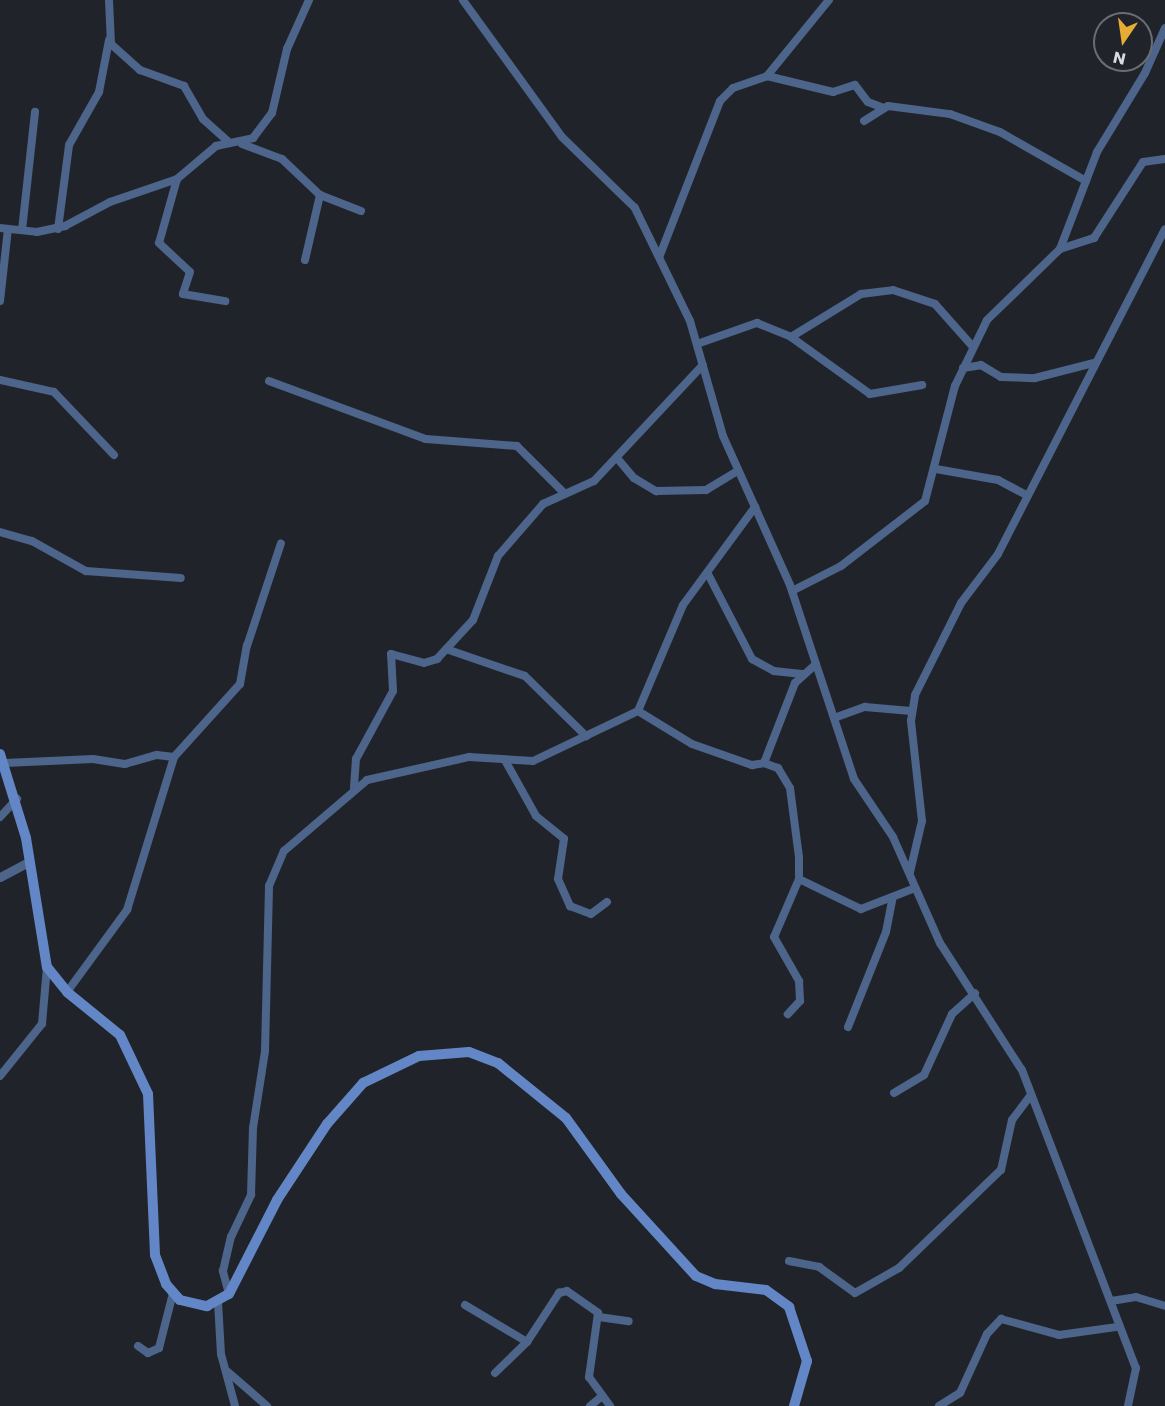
<!DOCTYPE html>
<html>
<head>
<meta charset="utf-8">
<style>
  body { margin:0 }
  #map { position:relative; width:1165px; height:1406px; overflow:hidden; background:#20242a; font-family:Poppins,sans-serif }
  div>[style] { position:absolute }
  [style*='--x'] { left:calc(var(--x)*1px); top:calc(var(--y)*1px); width:calc(var(--w)*1px); rotate:calc(var(--a)*1deg) }
  .minor>* { height:8px; margin:-4px; padding:0 4px; transform-origin:4px; border-radius:4px; background:#4d648b }
  .tertiary>* { height:9px; margin:-4.5px; padding:0 4.5px; transform-origin:4.5px; border-radius:4.5px; background:#4d648b }
  .secondary>* { height:10px; margin:-5px; padding:0 5px; transform-origin:5px; border-radius:5px; background:#6387c6 }
  span { translate:-50% -50%; white-space:nowrap; text-align:center; line-height:1.15; -webkit-text-stroke:6px #20242a; paint-order:stroke }
  .north { position:absolute; left:1093px; top:12px; width:60px; height:60px; box-sizing:border-box; background:#20242a; border:2px solid #6a6d72; border-radius:50%; rotate:193deg; font-size:16px; font-weight:700; line-height:24px; text-align:center; color:#d8dbdf }
  .north::after { content:''; display:block; margin:auto; width:21px; height:27px; background:#e6ac36; clip-path:polygon(50% 0,100% 100%,50% 72%,0 100%) }
</style>
</head>
<body>
<div id="map">
  <div class="minor">
    <div style="--x:109;--y:0;--w:44;--a:87.4"></div>
    <div style="--x:111;--y:44;--w:39;--a:42"></div>
    <div style="--x:140;--y:70;--w:47;--a:20"></div>
    <div style="--x:184;--y:86;--w:38;--a:60"></div>
    <div style="--x:203;--y:119;--w:36;--a:42"></div>
    <div style="--x:767;--y:76;--w:68;--a:13.6"></div>
    <div style="--x:833;--y:92;--w:23;--a:-18"></div>
    <div style="--x:855;--y:85;--w:21;--a:53"></div>
    <div style="--x:868;--y:102;--w:17;--a:21"></div>
    <div style="--x:864;--y:121;--w:28;--a:-32"></div>
    <div style="--x:888;--y:106;--w:63;--a:7.4"></div>
    <div style="--x:950;--y:114;--w:53;--a:19.8"></div>
    <div style="--x:1000;--y:132;--w:99;--a:29.7"></div>
    <div style="--x:242;--y:144;--w:43;--a:20.6"></div>
    <div style="--x:282;--y:159;--w:52;--a:43.5"></div>
    <div style="--x:320;--y:195;--w:44;--a:21.3"></div>
    <div style="--x:177;--y:179;--w:66;--a:105.7"></div>
    <div style="--x:159;--y:243;--w:42;--a:43.1"></div>
    <div style="--x:190;--y:272;--w:23;--a:108"></div>
    <div style="--x:183;--y:294;--w:43;--a:9.5"></div>
    <div style="--x:0;--y:228;--w:37;--a:6"></div>
    <div style="--x:37;--y:232;--w:29;--a:-12"></div>
    <div style="--x:65;--y:226;--w:51;--a:-28.1"></div>
    <div style="--x:110;--y:202;--w:71;--a:-18.9"></div>
    <div style="--x:177;--y:179;--w:51;--a:-40.2"></div>
    <div style="--x:216;--y:146;--w:38;--a:-12"></div>
    <div style="--x:253;--y:138;--w:31;--a:-53"></div>
    <div style="--x:272;--y:113;--w:66;--a:-76.8"></div>
    <div style="--x:287;--y:49;--w:54;--a:-65.8"></div>
    <div style="--x:58;--y:229;--w:85;--a:-82.5"></div>
    <div style="--x:69;--y:145;--w:61;--a:-60.5"></div>
    <div style="--x:99;--y:92;--w:53;--a:-79.1"></div>
    <div style="--x:22;--y:230;--w:119;--a:-83.7"></div>
    <div style="--x:1060;--y:249;--w:36;--a:-18"></div>
    <div style="--x:1094;--y:238;--w:90;--a:-57.2"></div>
    <div style="--x:1143;--y:162;--w:22;--a:-8"></div>
    <div style="--x:660;--y:255;--w:165;--a:-68.7"></div>
    <div style="--x:720;--y:101;--w:18;--a:-45"></div>
    <div style="--x:733;--y:88;--w:36;--a:-19"></div>
    <div style="--x:767;--y:76;--w:98;--a:-50.8"></div>
    <div style="--x:305;--y:260;--w:67;--a:-77"></div>
    <div style="--x:0;--y:301;--w:72;--a:-83.7"></div>
    <div style="--x:791;--y:337;--w:82;--a:-31.6"></div>
    <div style="--x:861;--y:294;--w:32;--a:-7"></div>
    <div style="--x:893;--y:290;--w:44;--a:18.4"></div>
    <div style="--x:935;--y:304;--w:57;--a:48.5"></div>
    <div style="--x:697;--y:344;--w:64;--a:-19.3"></div>
    <div style="--x:757;--y:323;--w:37;--a:22"></div>
    <div style="--x:791;--y:337;--w:97;--a:35.8"></div>
    <div style="--x:870;--y:394;--w:53;--a:-9.8"></div>
    <div style="--x:963;--y:368;--w:18;--a:-9"></div>
    <div style="--x:981;--y:365;--w:23;--a:31"></div>
    <div style="--x:1001;--y:377;--w:34;--a:2"></div>
    <div style="--x:1035;--y:378;--w:61;--a:-14.3"></div>
    <div style="--x:0;--y:380;--w:55;--a:12.5"></div>
    <div style="--x:54;--y:392;--w:87;--a:46.4"></div>
    <div style="--x:269;--y:381;--w:167;--a:20.3"></div>
    <div style="--x:426;--y:439;--w:91;--a:4.4"></div>
    <div style="--x:517;--y:446;--w:66;--a:45"></div>
    <div style="--x:617;--y:458;--w:26;--a:50"></div>
    <div style="--x:634;--y:478;--w:26;--a:31"></div>
    <div style="--x:656;--y:491;--w:50;--a:-1.1"></div>
    <div style="--x:706;--y:490;--w:37;--a:-31"></div>
    <div style="--x:936;--y:469;--w:63;--a:10.1"></div>
    <div style="--x:998;--y:480;--w:32;--a:28"></div>
    <div style="--x:0;--y:532;--w:33;--a:16"></div>
    <div style="--x:32;--y:541;--w:62;--a:29.1"></div>
    <div style="--x:86;--y:571;--w:95;--a:4.2"></div>
    <div style="--x:708;--y:574;--w:96;--a:62.6"></div>
    <div style="--x:752;--y:659;--w:25;--a:29"></div>
    <div style="--x:774;--y:671;--w:28;--a:6"></div>
    <div style="--x:792;--y:591;--w:55;--a:-27"></div>
    <div style="--x:841;--y:566;--w:106;--a:-37.7"></div>
    <div style="--x:925;--y:501;--w:119;--a:-75.4"></div>
    <div style="--x:955;--y:386;--w:73;--a:-64.1"></div>
    <div style="--x:987;--y:320;--w:102;--a:-44.2"></div>
    <div style="--x:1060;--y:249;--w:104;--a:-69.1"></div>
    <div style="--x:1097;--y:152;--w:92;--a:-58.7"></div>
    <div style="--x:1145;--y:73;--w:49;--a:-66"></div>
    <div style="--x:446;--y:649;--w:83;--a:18.9"></div>
    <div style="--x:525;--y:676;--w:86;--a:44.5"></div>
    <div style="--x:816;--y:664;--w:121;--a:71.7"></div>
    <div style="--x:854;--y:779;--w:70;--a:56.1"></div>
    <div style="--x:893;--y:837;--w:116;--a:66.1"></div>
    <div style="--x:940;--y:943;--w:151;--a:57.2"></div>
    <div style="--x:1022;--y:1070;--w:319;--a:69.1"></div>
    <div style="--x:1136;--y:1368;--w:39;--a:102"></div>
    <div style="--x:638;--y:711;--w:115;--a:-67"></div>
    <div style="--x:683;--y:605;--w:122;--a:-53.7"></div>
    <div style="--x:834;--y:718;--w:33;--a:-20"></div>
    <div style="--x:865;--y:707;--w:46;--a:5"></div>
    <div style="--x:506;--y:762;--w:62;--a:60.9"></div>
    <div style="--x:536;--y:816;--w:36;--a:39"></div>
    <div style="--x:564;--y:839;--w:40;--a:98.5"></div>
    <div style="--x:558;--y:879;--w:30;--a:66"></div>
    <div style="--x:570;--y:906;--w:22;--a:21"></div>
    <div style="--x:591;--y:914;--w:20;--a:-37"></div>
    <div style="--x:5;--y:763;--w:88;--a:-2.6"></div>
    <div style="--x:93;--y:759;--w:32;--a:9"></div>
    <div style="--x:125;--y:764;--w:33;--a:-16"></div>
    <div style="--x:157;--y:755;--w:17;--a:7"></div>
    <div style="--x:174;--y:757;--w:98;--a:-47.9"></div>
    <div style="--x:240;--y:684;--w:39;--a:-80"></div>
    <div style="--x:247;--y:646;--w:108;--a:-71.7"></div>
    <div style="--x:764;--y:763;--w:15;--a:20"></div>
    <div style="--x:778;--y:768;--w:23;--a:59"></div>
    <div style="--x:790;--y:788;--w:70;--a:82.6"></div>
    <div style="--x:799;--y:857;--w:22;--a:90"></div>
    <div style="--x:799;--y:879;--w:63;--a:113.3"></div>
    <div style="--x:774;--y:937;--w:51;--a:60.4"></div>
    <div style="--x:799;--y:981;--w:20;--a:87"></div>
    <div style="--x:800;--y:1001;--w:18;--a:133"></div>
    <div style="--x:354;--y:787;--w:28;--a:-86"></div>
    <div style="--x:356;--y:759;--w:77;--a:-61.4"></div>
    <div style="--x:393;--y:691;--w:37;--a:-93"></div>
    <div style="--x:391;--y:654;--w:34;--a:15"></div>
    <div style="--x:424;--y:663;--w:14;--a:-17"></div>
    <div style="--x:437;--y:659;--w:53;--a:-47.3"></div>
    <div style="--x:473;--y:620;--w:69;--a:-68.7"></div>
    <div style="--x:498;--y:556;--w:69;--a:-49.1"></div>
    <div style="--x:543;--y:504;--w:56;--a:-24.3"></div>
    <div style="--x:594;--y:481;--w:159;--a:-46.8"></div>
    <div style="--x:0;--y:817;--w:25;--a:-47"></div>
    <div style="--x:910;--y:872;--w:52;--a:-76.8"></div>
    <div style="--x:922;--y:821;--w:101;--a:-96.3"></div>
    <div style="--x:911;--y:721;--w:26;--a:-81"></div>
    <div style="--x:915;--y:695;--w:103;--a:-63.4"></div>
    <div style="--x:961;--y:603;--w:61;--a:-52.9"></div>
    <div style="--x:998;--y:554;--w:365;--a:-62.8"></div>
    <div style="--x:799;--y:879;--w:69;--a:25.8"></div>
    <div style="--x:861;--y:909;--w:58;--a:-21.3"></div>
    <div style="--x:67;--y:992;--w:102;--a:-53.8"></div>
    <div style="--x:127;--y:910;--w:160;--a:-72.9"></div>
    <div style="--x:848;--y:1027;--w:102;--a:-68.2"></div>
    <div style="--x:886;--y:932;--w:33;--a:-79"></div>
    <div style="--x:0;--y:1076;--w:67;--a:-51.1"></div>
    <div style="--x:42;--y:1024;--w:57;--a:-85"></div>
    <div style="--x:894;--y:1093;--w:35;--a:-31"></div>
    <div style="--x:924;--y:1075;--w:67;--a:-65.3"></div>
    <div style="--x:952;--y:1014;--w:31;--a:-42"></div>
    <div style="--x:789;--y:1261;--w:31;--a:11"></div>
    <div style="--x:819;--y:1267;--w:44;--a:35.8"></div>
    <div style="--x:855;--y:1293;--w:51;--a:-29.6"></div>
    <div style="--x:899;--y:1268;--w:141;--a:-43.9"></div>
    <div style="--x:1001;--y:1170;--w:51;--a:-77.6"></div>
    <div style="--x:1012;--y:1120;--w:31;--a:-53"></div>
    <div style="--x:229;--y:1294;--w:24;--a:-105"></div>
    <div style="--x:223;--y:1271;--w:35;--a:-77"></div>
    <div style="--x:231;--y:1237;--w:47;--a:-64.5"></div>
    <div style="--x:251;--y:1195;--w:67;--a:-88.3"></div>
    <div style="--x:253;--y:1128;--w:78;--a:-81.1"></div>
    <div style="--x:265;--y:1051;--w:165;--a:-88.6"></div>
    <div style="--x:269;--y:886;--w:38;--a:-67"></div>
    <div style="--x:284;--y:851;--w:109;--a:-40.5"></div>
    <div style="--x:367;--y:780;--w:105;--a:-12.7"></div>
    <div style="--x:469;--y:757;--w:64;--a:3.6"></div>
    <div style="--x:533;--y:761;--w:116;--a:-25.5"></div>
    <div style="--x:638;--y:711;--w:63;--a:31.4"></div>
    <div style="--x:692;--y:744;--w:64;--a:19.3"></div>
    <div style="--x:752;--y:765;--w:12;--a:-9"></div>
    <div style="--x:764;--y:763;--w:86;--a:-68.8"></div>
    <div style="--x:795;--y:683;--w:28;--a:-42"></div>
    <div style="--x:816;--y:664;--w:83;--a:-108.2"></div>
    <div style="--x:790;--y:585;--w:163;--a:-114.2"></div>
    <div style="--x:723;--y:436;--w:120;--a:-106"></div>
    <div style="--x:690;--y:321;--w:126;--a:-116"></div>
    <div style="--x:635;--y:208;--w:102;--a:-135.8"></div>
    <div style="--x:562;--y:137;--w:169;--a:-125.9"></div>
    <div style="--x:1111;--y:1301;--w:25;--a:-9"></div>
    <div style="--x:1136;--y:1297;--w:30;--a:17"></div>
    <div style="--x:218;--y:1302;--w:52;--a:86.7"></div>
    <div style="--x:221;--y:1354;--w:54;--a:74.9"></div>
    <div style="--x:465;--y:1305;--w:72;--a:30.8"></div>
    <div style="--x:599;--y:1317;--w:30;--a:8"></div>
    <div style="--x:138;--y:1346;--w:12;--a:35"></div>
    <div style="--x:148;--y:1353;--w:12;--a:-24"></div>
    <div style="--x:159;--y:1348;--w:57;--a:-75.7"></div>
    <div style="--x:228;--y:1372;--w:52;--a:41.1"></div>
    <div style="--x:495;--y:1373;--w:45;--a:-44.1"></div>
    <div style="--x:527;--y:1342;--w:59;--a:-56.9"></div>
    <div style="--x:559;--y:1293;--w:8;--a:-14"></div>
    <div style="--x:567;--y:1291;--w:38;--a:35"></div>
    <div style="--x:598;--y:1313;--w:65;--a:98"></div>
    <div style="--x:589;--y:1377;--w:36;--a:54"></div>
    <div style="--x:590;--y:1406;--w:14;--a:-39"></div>
    <div style="--x:939;--y:1406;--w:25;--a:-32"></div>
    <div style="--x:960;--y:1393;--w:65;--a:-65.4"></div>
    <div style="--x:987;--y:1334;--w:21;--a:-47"></div>
    <div style="--x:1001;--y:1319;--w:60;--a:15.4"></div>
    <div style="--x:1059;--y:1335;--w:59;--a:-7.9"></div>
  </div>
  <div class="tertiary">
    <div style="--x:0;--y:877;--w:32;--a:-28"></div>
  </div>
  <div class="secondary">
    <div style="--x:0;--y:754;--w:88;--a:72.8"></div>
    <div style="--x:26;--y:838;--w:131;--a:80.8"></div>
    <div style="--x:47;--y:967;--w:32;--a:51"></div>
    <div style="--x:67;--y:992;--w:68;--a:39.1"></div>
    <div style="--x:120;--y:1035;--w:65;--a:64.6"></div>
    <div style="--x:148;--y:1094;--w:161;--a:87.5"></div>
    <div style="--x:155;--y:1255;--w:31;--a:69"></div>
    <div style="--x:166;--y:1284;--w:21;--a:49"></div>
    <div style="--x:180;--y:1300;--w:28;--a:13"></div>
    <div style="--x:207;--y:1306;--w:25;--a:-29"></div>
    <div style="--x:229;--y:1294;--w:106;--a:-62.9"></div>
    <div style="--x:277;--y:1200;--w:91;--a:-56.7"></div>
    <div style="--x:327;--y:1124;--w:55;--a:-48.7"></div>
    <div style="--x:363;--y:1083;--w:62;--a:-25.7"></div>
    <div style="--x:419;--y:1056;--w:50;--a:-4.6"></div>
    <div style="--x:469;--y:1052;--w:31;--a:21"></div>
    <div style="--x:498;--y:1063;--w:87;--a:39"></div>
    <div style="--x:566;--y:1118;--w:94;--a:54.1"></div>
    <div style="--x:621;--y:1194;--w:111;--a:47.6"></div>
    <div style="--x:696;--y:1276;--w:21;--a:23"></div>
    <div style="--x:715;--y:1284;--w:51;--a:6.7"></div>
    <div style="--x:766;--y:1290;--w:29;--a:36"></div>
    <div style="--x:789;--y:1307;--w:57;--a:71.6"></div>
    <div style="--x:807;--y:1361;--w:47;--a:106.1"></div>
  </div>
  <div class="north">N</div>
</div>
</body>
</html>
